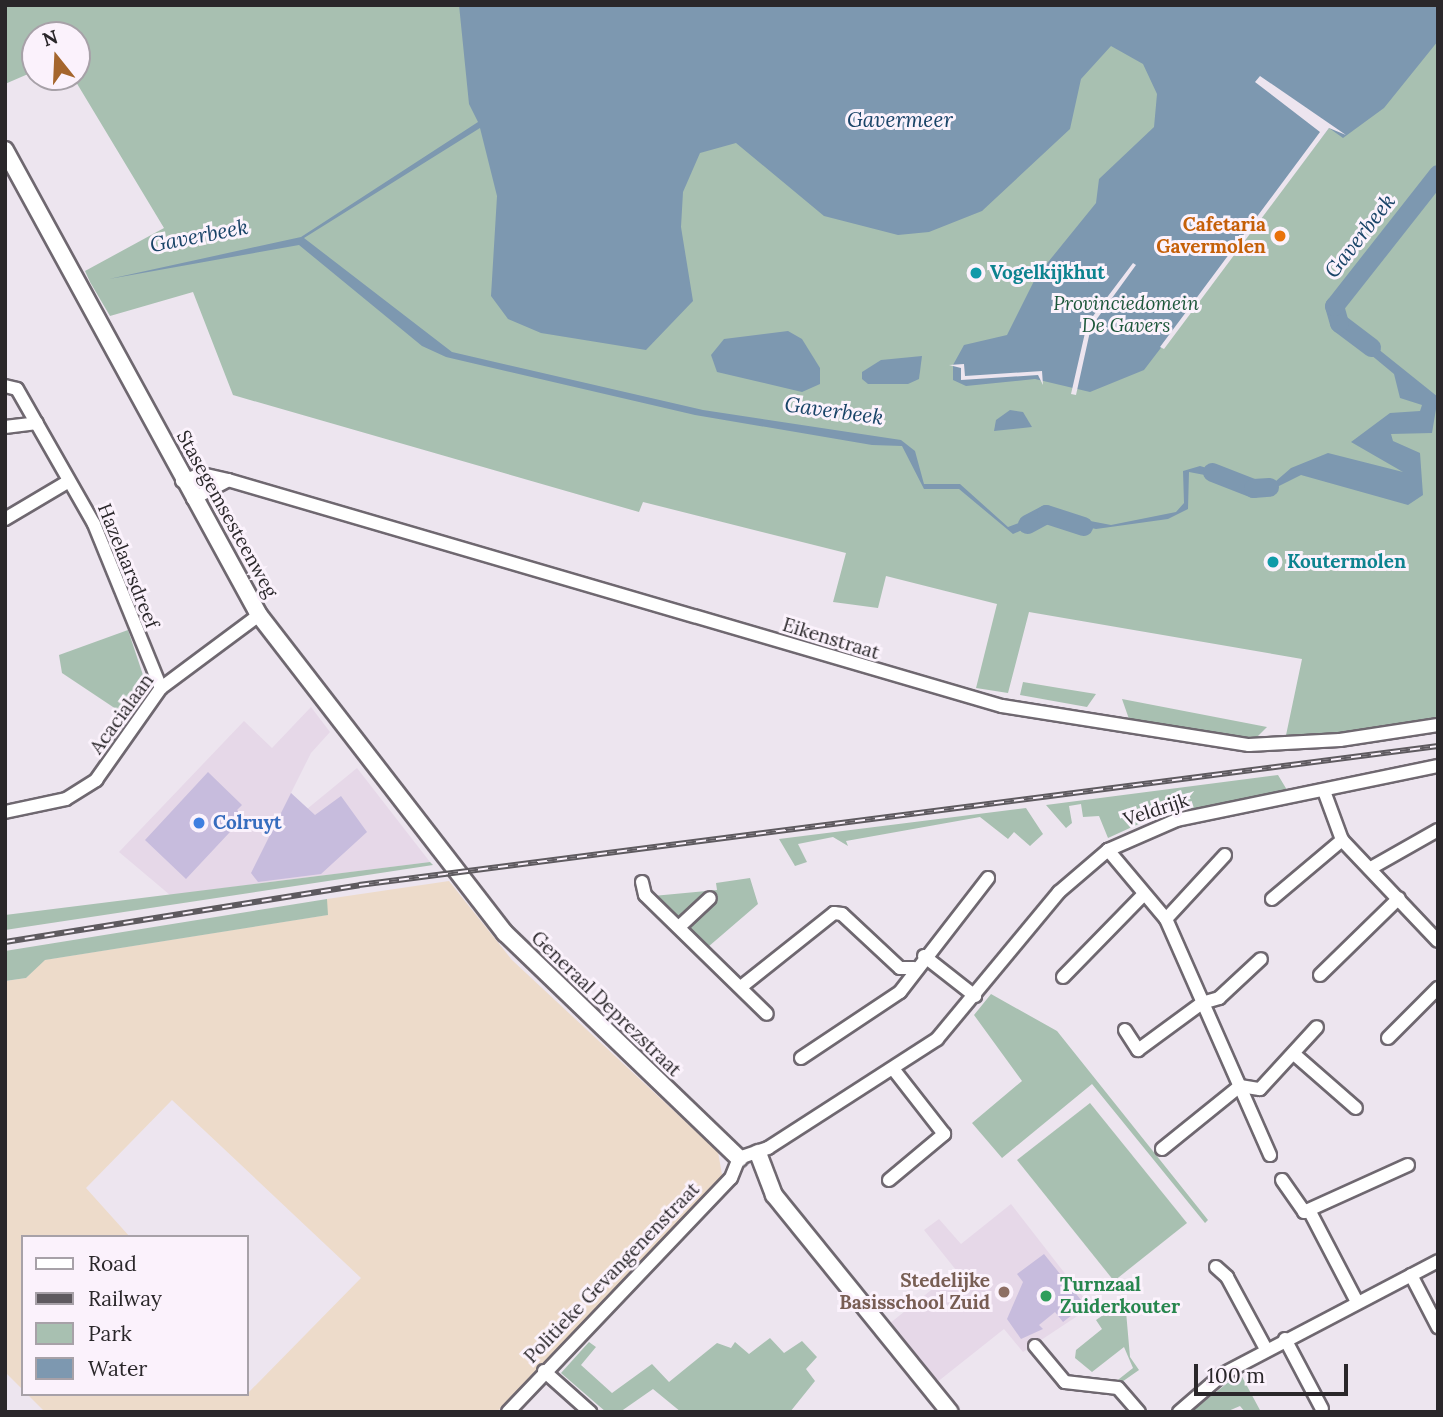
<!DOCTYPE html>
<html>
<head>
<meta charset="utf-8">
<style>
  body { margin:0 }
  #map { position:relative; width:1443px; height:1417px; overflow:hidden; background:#ede5ef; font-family:Lora,serif }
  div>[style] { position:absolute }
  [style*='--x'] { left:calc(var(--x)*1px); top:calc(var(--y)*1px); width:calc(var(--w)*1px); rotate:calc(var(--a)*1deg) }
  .built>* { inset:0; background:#e6d8e8 }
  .industrial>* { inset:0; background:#eddbca }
  .green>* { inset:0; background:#a8c0b1 }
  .water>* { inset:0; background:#7d98b0 }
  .pier>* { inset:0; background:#ede5ef }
  .river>* { height:19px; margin:-9.5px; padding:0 9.5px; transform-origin:9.5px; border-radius:9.5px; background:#7d98b0 }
  .building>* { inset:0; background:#c7bcdd }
  .roads { filter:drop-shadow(2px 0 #6f6870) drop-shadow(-2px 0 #6f6870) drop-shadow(0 2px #6f6870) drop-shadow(0 -2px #6f6870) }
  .minor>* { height:12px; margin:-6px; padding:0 6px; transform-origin:6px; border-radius:6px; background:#fff }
  .tertiary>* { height:16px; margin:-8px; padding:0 8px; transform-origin:8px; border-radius:8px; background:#fff }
  .rail>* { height:6px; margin-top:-3px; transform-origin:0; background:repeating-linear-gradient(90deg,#fbf2fc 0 10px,#5e5a5f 0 20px); box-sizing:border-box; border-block:2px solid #5e5a5f }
  .dots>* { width:19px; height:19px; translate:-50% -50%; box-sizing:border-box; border:4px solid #fbf2fc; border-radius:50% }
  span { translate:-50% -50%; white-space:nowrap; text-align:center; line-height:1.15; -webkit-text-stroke:6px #fbf2fc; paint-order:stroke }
  .food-label { font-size:19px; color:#c56008; font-weight:700 }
  .right { translate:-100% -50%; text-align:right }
  .culture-label { font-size:19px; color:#0d838f; font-weight:700 }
  .left { translate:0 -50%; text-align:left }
  .park-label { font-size:19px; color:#1d573b; font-style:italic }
  .street-label { font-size:19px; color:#2a272a }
  .shop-label { font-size:19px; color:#366cbe; font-weight:700 }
  .education-label { font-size:19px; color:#785e54; font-weight:700 }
  .leisure-label { font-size:19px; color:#27864d; font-weight:700 }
  .water-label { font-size:21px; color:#194468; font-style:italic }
  .frame { position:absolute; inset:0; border:7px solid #2a272a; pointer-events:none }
  .legend { position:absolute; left:21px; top:1235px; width:228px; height:161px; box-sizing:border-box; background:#fbf2fc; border:2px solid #a7a1a8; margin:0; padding:9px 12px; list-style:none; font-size:21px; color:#2a272a }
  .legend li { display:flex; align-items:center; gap:14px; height:35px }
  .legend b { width:35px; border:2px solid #a7a1a8 }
  .north { position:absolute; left:21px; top:21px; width:70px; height:70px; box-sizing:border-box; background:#fbf2fc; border:2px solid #a7a1a8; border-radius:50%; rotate:342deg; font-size:19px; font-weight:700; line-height:28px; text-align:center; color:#2a272a }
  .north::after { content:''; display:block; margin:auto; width:24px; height:32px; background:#a5662d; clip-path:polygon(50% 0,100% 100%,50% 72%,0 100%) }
  .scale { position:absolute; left:1194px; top:1364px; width:154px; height:32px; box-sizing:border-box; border:4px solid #2a272a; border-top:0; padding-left:9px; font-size:21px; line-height:24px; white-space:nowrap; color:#2a272a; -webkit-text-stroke:5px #fbf2fc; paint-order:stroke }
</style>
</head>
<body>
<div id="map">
  <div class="built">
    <div style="clip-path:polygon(311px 707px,330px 732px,311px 753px,291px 793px,307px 809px,357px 768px,430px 862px,170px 895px,119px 852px,244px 721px,272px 748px)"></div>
    <div style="clip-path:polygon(1011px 1204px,1091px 1307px,1023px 1352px,1004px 1329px,936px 1383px,889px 1324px,956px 1270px,924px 1230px,939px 1219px,961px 1244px)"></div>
  </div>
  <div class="industrial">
    <div style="clip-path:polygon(449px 881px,512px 960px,718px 1152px,723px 1180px,497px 1412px,45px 1412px,27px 1394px,247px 1394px,361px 1278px,172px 1100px,86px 1188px,130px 1237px,23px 1237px,23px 1390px,5px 1372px,5px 981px,26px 978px,44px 960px,327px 915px,327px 899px)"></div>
  </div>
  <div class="green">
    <div style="clip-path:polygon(5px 5px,1438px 5px,1438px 721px,1285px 740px,1302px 659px,1029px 612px,1008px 693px,976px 688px,997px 604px,886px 576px,878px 608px,833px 602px,846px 553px,643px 502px,639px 512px,233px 395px,193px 292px,110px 316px,90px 282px,85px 271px,164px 228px,73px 77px,77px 35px,35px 35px,35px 71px,5px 84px)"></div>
    <div style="clip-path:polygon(128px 630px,147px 687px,128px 717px,62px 673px,59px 655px)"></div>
    <div style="clip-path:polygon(1023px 682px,1059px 688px,1096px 694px,1087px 707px,1020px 695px)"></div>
    <div style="clip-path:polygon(1122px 699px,1267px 727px,1254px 740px,1129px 719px)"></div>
    <div style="clip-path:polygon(1278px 775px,1287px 790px,1154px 817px,1108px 838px,1099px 816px,1083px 817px,1081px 804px,1069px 806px,1072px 823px,1066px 828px,1046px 805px)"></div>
    <div style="clip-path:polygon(1026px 808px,1043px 834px,1030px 846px,1014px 832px,1008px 839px,980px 817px,846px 841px,848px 846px,833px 837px,798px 844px,807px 862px,795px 866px,779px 839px)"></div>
    <div style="clip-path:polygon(430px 862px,433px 865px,5px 930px,5px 915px)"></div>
    <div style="clip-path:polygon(750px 878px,758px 904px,701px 953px,653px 896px,717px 890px,716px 883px)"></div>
    <div style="clip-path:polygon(327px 899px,328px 915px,45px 960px,26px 978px,5px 981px,5px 951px)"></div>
    <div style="clip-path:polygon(991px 994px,1057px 1031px,1208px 1220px,1205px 1223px,1092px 1084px,1002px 1158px,972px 1123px,1022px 1081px,974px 1015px)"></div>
    <div style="clip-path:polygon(1090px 1103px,1187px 1223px,1114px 1281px,1017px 1160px)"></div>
    <div style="clip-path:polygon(1125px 1300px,1130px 1357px,1139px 1370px,1119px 1384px,1114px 1383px,1133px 1368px,1124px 1347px,1092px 1372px,1075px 1358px,1076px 1350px,1102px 1329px,1096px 1320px)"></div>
    <div style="clip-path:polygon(770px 1338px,784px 1353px,802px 1341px,817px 1357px,806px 1369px,815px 1381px,790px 1412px,681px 1412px,653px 1389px,620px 1412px,606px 1412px,561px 1373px,589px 1342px,596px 1347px,581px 1365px,612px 1393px,652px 1364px,669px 1382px,717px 1343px,731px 1348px,735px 1342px,749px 1354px)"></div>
    <div style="clip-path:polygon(1240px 1373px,1261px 1412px,1245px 1412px,1240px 1406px,1226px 1412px,1191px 1412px)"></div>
  </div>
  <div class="water">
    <div style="clip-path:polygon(459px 5px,1438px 5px,1438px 41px,1384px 108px,1343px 138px,1329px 128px,1144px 370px,1090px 392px,1035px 379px,966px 386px,953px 380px,953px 365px,964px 345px,1007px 335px,1036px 277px,1096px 203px,1099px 179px,1154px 127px,1157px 94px,1143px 64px,1111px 46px,1081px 79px,1070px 129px,982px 211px,929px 232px,898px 235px,824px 216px,736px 143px,700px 153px,683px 192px,681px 227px,693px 301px,646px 350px,541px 333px,508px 319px,491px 296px,497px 196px,480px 128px,304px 238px,452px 352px,703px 410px,901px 440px,915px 451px,924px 484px,960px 484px,1008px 527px,1050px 511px,1048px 518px,1013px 534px,959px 489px,924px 489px,902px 446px,872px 445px,695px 415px,446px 357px,422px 346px,299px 245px,109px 279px,301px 237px,478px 122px,469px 104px)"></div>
    <div style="clip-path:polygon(1352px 328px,1438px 397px,1432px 433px,1391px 434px,1393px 441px,1420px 453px,1423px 495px,1408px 505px,1301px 475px,1269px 491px,1242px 490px,1247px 482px,1276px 481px,1291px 468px,1328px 453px,1403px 472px,1351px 442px,1390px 413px,1420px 411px,1422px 405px,1400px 398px,1394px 374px,1347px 335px)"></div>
    <div style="clip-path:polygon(788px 331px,802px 339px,820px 368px,820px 384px,802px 392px,717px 372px,711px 355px,724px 339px)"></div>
    <div style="clip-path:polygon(922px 356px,919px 379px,908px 384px,868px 384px,862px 379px,862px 372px,881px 360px)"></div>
    <div style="clip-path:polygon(1010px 410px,1023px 412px,1032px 427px,994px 431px,996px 420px)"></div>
    <div style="clip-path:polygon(1200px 466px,1238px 477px,1236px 481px,1189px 472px,1188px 509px,1168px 519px,1096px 529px,1058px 521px,1059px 515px,1111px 525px,1176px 512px,1184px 503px,1183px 471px)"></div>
  </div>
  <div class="pier">
    <div style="clip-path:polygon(1260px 76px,1346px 135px,1329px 128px,1164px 349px,1160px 347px,1320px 132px,1255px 82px)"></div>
    <div style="clip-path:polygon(1133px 263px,1136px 265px,1091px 327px,1076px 395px,1071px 394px,1087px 324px)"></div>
    <div style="clip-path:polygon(964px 364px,965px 376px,1042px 371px,1043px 385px,1038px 375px,961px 380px,961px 368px,949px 365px)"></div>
  </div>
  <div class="river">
    <div style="--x:1371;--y:347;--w:40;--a:-143"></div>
    <div style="--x:1339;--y:323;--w:18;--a:-106"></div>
    <div style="--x:1334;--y:306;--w:168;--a:-51.8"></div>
    <div style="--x:1212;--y:472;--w:44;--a:21.3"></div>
    <div style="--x:1253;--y:488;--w:16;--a:-4"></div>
    <div style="--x:1027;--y:524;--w:21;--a:-28"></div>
    <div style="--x:1046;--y:514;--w:39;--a:18"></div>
  </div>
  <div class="building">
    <div style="clip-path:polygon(208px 772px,242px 805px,237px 810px,244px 817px,186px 879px,145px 840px)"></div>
    <div style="clip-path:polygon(291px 793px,315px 815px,341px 796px,367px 832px,321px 874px,258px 882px,251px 873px)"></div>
    <div style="clip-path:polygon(1044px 1254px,1085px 1305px,1063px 1322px,1055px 1312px,1039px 1325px,1043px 1329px,1021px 1339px,1007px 1319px,1023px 1282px,1017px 1274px)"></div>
  </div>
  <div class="roads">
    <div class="minor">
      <div style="--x:5;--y:386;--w:12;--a:14"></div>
      <div style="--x:17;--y:389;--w:155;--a:60.3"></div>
      <div style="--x:94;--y:524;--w:177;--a:67.8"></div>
      <div style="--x:5;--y:427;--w:32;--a:-7"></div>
      <div style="--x:182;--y:481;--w:21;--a:-19"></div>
      <div style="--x:202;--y:474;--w:27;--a:13"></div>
      <div style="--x:228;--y:480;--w:806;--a:16.28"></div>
      <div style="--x:1002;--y:706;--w:250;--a:9"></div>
      <div style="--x:1249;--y:745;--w:91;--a:-3.1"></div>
      <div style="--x:1340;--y:740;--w:99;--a:-8.7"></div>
      <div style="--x:193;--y:499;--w:40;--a:-28"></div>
      <div style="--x:5;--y:519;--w:74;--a:-30.7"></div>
      <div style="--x:1324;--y:791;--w:52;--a:69.8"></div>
      <div style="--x:1342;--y:840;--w:139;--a:46.5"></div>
      <div style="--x:5;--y:812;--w:62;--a:-12"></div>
      <div style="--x:66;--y:799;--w:36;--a:-32"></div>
      <div style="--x:96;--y:780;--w:113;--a:-54.8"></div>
      <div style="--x:161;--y:688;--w:122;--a:-36.7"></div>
      <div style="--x:1108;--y:850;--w:90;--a:50"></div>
      <div style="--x:1166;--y:919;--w:258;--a:66.2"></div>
      <div style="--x:1371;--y:868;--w:77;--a:-29.6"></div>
      <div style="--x:642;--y:882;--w:13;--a:77"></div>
      <div style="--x:645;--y:895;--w:170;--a:44.3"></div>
      <div style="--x:1272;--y:899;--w:92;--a:-40.1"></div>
      <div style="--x:1166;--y:919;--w:87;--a:-47.3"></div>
      <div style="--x:679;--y:927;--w:42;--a:-43.1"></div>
      <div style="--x:924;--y:956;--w:65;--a:38.1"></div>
      <div style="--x:1320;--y:975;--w:110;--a:-44.3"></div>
      <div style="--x:1063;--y:977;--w:115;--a:-45.7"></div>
      <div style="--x:741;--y:987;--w:119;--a:-38.5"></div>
      <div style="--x:834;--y:913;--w:8;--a:7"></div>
      <div style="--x:842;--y:914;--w:79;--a:43"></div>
      <div style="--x:900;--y:968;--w:14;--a:0"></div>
      <div style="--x:1125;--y:1030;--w:24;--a:57"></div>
      <div style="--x:1138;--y:1050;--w:79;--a:-36.3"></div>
      <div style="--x:1202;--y:1003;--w:18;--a:-16"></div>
      <div style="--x:1219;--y:998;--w:57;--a:-42.9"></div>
      <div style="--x:1388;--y:1038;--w:71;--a:-45"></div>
      <div style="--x:1294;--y:1054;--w:82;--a:41.1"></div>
      <div style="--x:801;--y:1058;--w:119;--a:-33.7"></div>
      <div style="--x:900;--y:992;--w:144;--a:-52.3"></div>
      <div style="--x:1162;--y:1149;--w:100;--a:-38.9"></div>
      <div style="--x:1240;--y:1086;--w:20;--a:9"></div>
      <div style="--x:1260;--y:1089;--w:84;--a:-47.4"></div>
      <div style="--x:889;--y:1180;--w:72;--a:-39.9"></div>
      <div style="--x:944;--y:1134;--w:81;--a:-128"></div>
      <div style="--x:1282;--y:1180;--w:39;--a:55"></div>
      <div style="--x:1304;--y:1212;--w:114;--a:-24.3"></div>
      <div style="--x:1309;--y:1210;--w:104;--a:62.4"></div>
      <div style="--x:1216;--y:1267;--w:15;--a:42"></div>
      <div style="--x:1227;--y:1277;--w:82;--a:61.6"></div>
      <div style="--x:1411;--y:1275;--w:59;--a:62.6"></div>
      <div style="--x:1285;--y:1339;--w:79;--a:62.1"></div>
      <div style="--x:1035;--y:1346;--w:47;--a:50.2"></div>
      <div style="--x:1065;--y:1382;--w:53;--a:6.5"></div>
      <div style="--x:1118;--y:1388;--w:32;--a:49"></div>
      <div style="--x:544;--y:1371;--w:62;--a:41.7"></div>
      <div style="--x:508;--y:1412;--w:323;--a:-46.4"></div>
      <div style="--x:731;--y:1178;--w:22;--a:-68"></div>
      <div style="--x:739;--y:1158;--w:31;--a:-19"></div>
      <div style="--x:768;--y:1148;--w:201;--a:-32.8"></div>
      <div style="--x:937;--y:1039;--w:191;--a:-50.3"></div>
      <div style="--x:1059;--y:892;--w:65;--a:-40.6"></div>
      <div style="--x:1108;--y:850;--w:75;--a:-23.5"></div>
      <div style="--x:1177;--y:820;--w:267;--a:-11.7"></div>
      <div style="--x:1179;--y:1412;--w:58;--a:-40.8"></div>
      <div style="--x:1223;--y:1374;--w:243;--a:-27.7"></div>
    </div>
    <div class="tertiary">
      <div style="--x:5;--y:150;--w:530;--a:61.36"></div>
      <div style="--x:259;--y:615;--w:402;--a:52.3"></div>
      <div style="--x:505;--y:933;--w:325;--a:43.9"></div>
      <div style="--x:758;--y:1153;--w:45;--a:69.1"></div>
      <div style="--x:774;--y:1195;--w:279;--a:51"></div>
    </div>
  </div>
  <div class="rail">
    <div style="--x:5;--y:942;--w:359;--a:-9.1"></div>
    <div style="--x:359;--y:885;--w:1088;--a:-7.34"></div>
  </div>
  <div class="dots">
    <div style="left:1280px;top:236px;background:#e8710a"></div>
    <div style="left:976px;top:273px;background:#0f9aa8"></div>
    <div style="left:1273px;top:562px;background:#0f9aa8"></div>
    <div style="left:199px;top:823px;background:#3f7fe0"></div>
    <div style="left:1004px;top:1292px;background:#8d6e63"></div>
    <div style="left:1046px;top:1296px;background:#2e9e5b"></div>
  </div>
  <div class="food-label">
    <span class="right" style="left:1266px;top:236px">Cafetaria<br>Gavermolen</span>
  </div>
  <div class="culture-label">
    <span class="left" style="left:990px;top:273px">Vogelkijkhut</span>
    <span class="left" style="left:1287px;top:562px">Koutermolen</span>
  </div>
  <div class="park-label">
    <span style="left:1126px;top:315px">Provinciedomein<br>De Gavers</span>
  </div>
  <div class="street-label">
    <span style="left:227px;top:514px;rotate:61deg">Stasegemsesteenweg</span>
    <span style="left:128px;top:566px;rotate:68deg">Hazelaarsdreef</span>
    <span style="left:831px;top:639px;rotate:17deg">Eikenstraat</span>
    <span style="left:122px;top:714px;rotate:-54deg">Acacialaan</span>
    <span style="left:1156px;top:810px;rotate:-18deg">Veldrijk</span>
    <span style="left:606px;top:1004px;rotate:44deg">Generaal Deprezstraat</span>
    <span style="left:612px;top:1273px;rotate:-46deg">Politieke Gevangenenstraat</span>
  </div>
  <div class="shop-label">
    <span class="left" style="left:213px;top:823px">Colruyt</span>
  </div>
  <div class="education-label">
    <span class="right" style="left:990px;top:1292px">Stedelijke<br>Basisschool Zuid</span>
  </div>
  <div class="leisure-label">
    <span class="left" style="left:1060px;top:1296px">Turnzaal<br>Zuiderkouter</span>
  </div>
  <div class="water-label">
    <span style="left:900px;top:120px">Gavermeer</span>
    <span style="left:199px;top:236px;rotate:-11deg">Gaverbeek</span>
    <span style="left:1360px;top:236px;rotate:-52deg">Gaverbeek</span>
    <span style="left:834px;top:411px;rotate:8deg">Gaverbeek</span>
  </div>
  <div class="frame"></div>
  <ul class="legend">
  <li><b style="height:9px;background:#fff"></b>Road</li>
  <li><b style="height:9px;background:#5e5a5f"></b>Railway</li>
  <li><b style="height:19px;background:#a8c0b1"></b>Park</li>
  <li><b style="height:19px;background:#7d98b0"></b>Water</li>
  </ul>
  <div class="north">N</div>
  <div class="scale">100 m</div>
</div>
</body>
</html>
